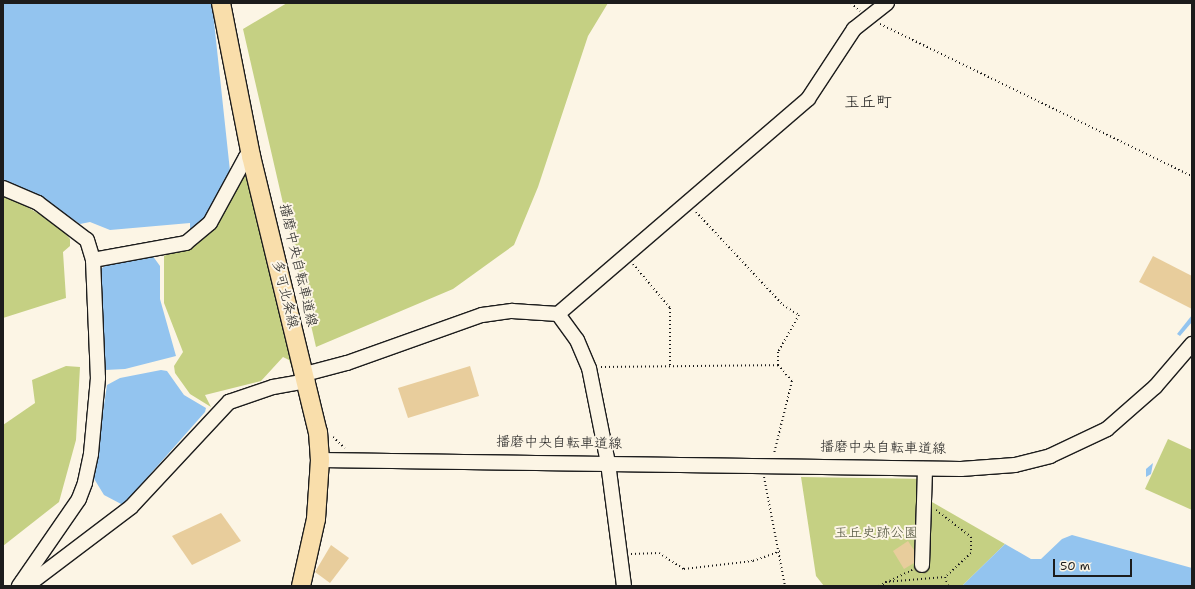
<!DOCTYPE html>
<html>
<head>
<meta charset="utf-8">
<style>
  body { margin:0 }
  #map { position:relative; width:1195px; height:589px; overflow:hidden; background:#fcf5e5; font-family:"Shantell Sans","Klee One",sans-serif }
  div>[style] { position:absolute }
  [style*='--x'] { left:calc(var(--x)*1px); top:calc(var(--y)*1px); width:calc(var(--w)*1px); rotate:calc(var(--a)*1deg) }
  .green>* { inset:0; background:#c5d083 }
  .water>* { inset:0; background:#93c4ef }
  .building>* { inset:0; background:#e8cd9c }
  .path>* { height:2px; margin-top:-1px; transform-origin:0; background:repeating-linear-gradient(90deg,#1c1c1c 0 1px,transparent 0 4px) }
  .roads { filter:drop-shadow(1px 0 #1c1c1c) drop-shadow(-1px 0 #1c1c1c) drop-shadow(0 1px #1c1c1c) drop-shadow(0 -1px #1c1c1c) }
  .minor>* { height:14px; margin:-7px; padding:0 7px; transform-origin:7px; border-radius:7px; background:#fcf5e5 }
  .major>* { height:18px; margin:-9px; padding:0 9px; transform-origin:9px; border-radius:9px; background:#f9deab }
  span { translate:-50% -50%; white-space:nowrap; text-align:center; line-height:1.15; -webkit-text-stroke:4px #fcf5e5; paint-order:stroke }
  .street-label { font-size:14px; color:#1c1c1c }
  .park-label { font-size:14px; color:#4f523b }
  .quarter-label { font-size:16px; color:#1c1c1c }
  .frame { position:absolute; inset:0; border:4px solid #1c1c1c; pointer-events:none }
  .scale { position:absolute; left:1053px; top:559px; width:79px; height:18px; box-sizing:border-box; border:2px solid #1c1c1c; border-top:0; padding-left:5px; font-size:12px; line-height:14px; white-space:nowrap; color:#1c1c1c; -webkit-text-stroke:3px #fcf5e5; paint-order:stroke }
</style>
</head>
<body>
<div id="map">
  <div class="green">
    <div style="clip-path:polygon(287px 3px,608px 3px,588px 36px,538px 187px,514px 245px,453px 289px,316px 347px,243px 29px)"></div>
    <div style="clip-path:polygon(245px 167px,303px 372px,294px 374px,289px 360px,283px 357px,261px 381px,205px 395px,211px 407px,190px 394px,175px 373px,174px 366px,183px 352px,164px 303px,164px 256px,175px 251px)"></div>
    <div style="clip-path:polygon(3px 193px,58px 225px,70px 239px,70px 246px,63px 252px,66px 298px,3px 318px)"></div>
    <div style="clip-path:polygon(66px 366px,80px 367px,76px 440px,59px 502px,3px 546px,3px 425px,35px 403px,32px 380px)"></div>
    <div style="clip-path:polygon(1168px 439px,1192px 450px,1192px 510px,1145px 489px)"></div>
    <div style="clip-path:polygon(801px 477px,931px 479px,932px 502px,1005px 544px,962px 586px,824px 586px,816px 576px)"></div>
  </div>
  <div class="water">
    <div style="clip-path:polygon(3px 3px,212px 3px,230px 171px,224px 192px,197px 228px,190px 229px,190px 223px,110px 230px,90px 222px,80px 224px,46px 202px,3px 183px)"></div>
    <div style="clip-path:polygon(152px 255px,160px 266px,160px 299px,176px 356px,125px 369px,105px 370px,100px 270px,108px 263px)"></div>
    <div style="clip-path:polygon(1192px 315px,1192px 322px,1180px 336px,1177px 334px)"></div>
    <div style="clip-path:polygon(161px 370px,167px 371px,184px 395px,206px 408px,205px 412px,123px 505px,104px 495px,93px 477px,107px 385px,120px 378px)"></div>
    <div style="clip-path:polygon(1153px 463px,1151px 474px,1146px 477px,1146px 469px)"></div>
    <div style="clip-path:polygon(1072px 535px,1192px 568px,1192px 586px,962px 586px,1005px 544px,1031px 559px,1041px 559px,1062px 539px)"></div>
  </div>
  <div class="building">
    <div style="clip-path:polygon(1153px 256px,1192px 276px,1192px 309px,1139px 282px)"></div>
    <div style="clip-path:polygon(470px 366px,479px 396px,408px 418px,398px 388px)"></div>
    <div style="clip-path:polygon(221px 513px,241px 541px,192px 565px,172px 536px)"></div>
    <div style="clip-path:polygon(908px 541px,914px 550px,914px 563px,904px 569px,893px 551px)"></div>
    <div style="clip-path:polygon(331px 545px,349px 558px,330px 583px,315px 572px)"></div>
  </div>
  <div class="path">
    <div style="--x:851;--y:3;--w:12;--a:42"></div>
    <div style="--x:880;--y:24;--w:347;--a:26"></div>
    <div style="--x:696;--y:212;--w:127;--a:46.9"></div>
    <div style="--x:783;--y:305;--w:19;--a:32"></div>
    <div style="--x:799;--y:315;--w:43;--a:119.6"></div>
    <div style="--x:778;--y:352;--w:13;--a:90"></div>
    <div style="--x:778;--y:365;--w:21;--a:49"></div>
    <div style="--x:792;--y:381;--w:75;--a:103.9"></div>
    <div style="--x:633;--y:264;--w:57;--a:49.9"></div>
    <div style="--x:670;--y:308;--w:58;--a:90"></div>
    <div style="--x:601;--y:367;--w:177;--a:-0.6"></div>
    <div style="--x:333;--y:437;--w:16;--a:43"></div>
    <div style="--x:764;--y:477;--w:111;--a:79.1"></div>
    <div style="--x:936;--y:510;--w:44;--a:37.6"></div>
    <div style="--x:971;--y:537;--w:16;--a:90"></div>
    <div style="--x:971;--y:553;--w:35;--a:137"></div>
    <div style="--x:631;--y:554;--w:28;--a:-2"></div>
    <div style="--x:659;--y:553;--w:30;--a:33"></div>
    <div style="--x:684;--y:569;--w:69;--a:-6.6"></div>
    <div style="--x:753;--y:561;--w:29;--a:-20"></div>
    <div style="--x:879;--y:586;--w:37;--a:-26"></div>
    <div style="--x:885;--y:586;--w:4;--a:-90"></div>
    <div style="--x:885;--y:582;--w:60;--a:-4.8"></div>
    <div style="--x:945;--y:577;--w:9;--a:72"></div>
  </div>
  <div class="roads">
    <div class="minor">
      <div style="--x:3;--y:188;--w:38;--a:23"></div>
      <div style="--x:38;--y:203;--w:61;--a:37.1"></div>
      <div style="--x:87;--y:240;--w:21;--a:73"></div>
      <div style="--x:93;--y:260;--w:118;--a:87.6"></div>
      <div style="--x:98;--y:378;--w:76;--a:95.3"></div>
      <div style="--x:91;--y:454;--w:30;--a:102"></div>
      <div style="--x:85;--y:483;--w:17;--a:111"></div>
      <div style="--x:79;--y:499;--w:106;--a:124.6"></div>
      <div style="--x:93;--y:260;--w:95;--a:-10.4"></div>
      <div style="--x:186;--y:243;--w:31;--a:-40"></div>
      <div style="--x:210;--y:223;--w:75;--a:-61.4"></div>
      <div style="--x:246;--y:157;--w:5;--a:-11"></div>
      <div style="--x:558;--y:314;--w:32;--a:54"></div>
      <div style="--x:577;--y:340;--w:30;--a:67"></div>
      <div style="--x:589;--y:368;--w:97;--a:78.7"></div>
      <div style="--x:608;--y:463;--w:124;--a:82.6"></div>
      <div style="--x:305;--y:374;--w:43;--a:-14.7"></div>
      <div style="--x:347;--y:363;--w:143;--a:-19.6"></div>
      <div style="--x:482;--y:315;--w:30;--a:-8"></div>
      <div style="--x:512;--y:311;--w:46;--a:3.7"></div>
      <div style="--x:558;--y:314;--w:330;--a:-40.7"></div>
      <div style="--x:808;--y:99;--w:84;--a:-56.7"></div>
      <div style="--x:854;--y:29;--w:42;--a:-38.2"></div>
      <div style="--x:320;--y:460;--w:641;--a:0.8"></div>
      <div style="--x:961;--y:469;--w:54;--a:-4.2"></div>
      <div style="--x:1015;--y:465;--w:36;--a:-14"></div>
      <div style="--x:1050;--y:456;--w:63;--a:-25.3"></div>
      <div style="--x:1107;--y:429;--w:64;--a:-41.2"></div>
      <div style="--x:1155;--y:387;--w:57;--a:-49.3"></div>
      <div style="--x:922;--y:565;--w:96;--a:-88.2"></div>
      <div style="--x:23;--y:581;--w:9;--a:6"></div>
      <div style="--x:32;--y:582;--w:124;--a:-37.1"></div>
      <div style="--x:131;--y:507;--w:144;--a:-47"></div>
      <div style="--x:229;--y:402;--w:46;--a:-18.8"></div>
      <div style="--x:273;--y:387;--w:35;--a:-10"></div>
    </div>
    <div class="major">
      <div style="--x:221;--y:3;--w:156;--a:78.9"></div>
      <div style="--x:251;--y:156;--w:284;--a:76.4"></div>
      <div style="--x:318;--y:432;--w:28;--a:86"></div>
      <div style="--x:320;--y:460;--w:59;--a:93.9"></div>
      <div style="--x:316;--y:519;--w:69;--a:102.6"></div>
    </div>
  </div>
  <div class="street-label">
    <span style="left:299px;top:265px;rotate:77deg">播磨中央自転車道線</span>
    <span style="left:286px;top:294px;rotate:76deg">多可北条線</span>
    <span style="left:559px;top:442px;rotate:1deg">播磨中央自転車道線</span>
    <span style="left:883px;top:447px;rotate:1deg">播磨中央自転車道線</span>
  </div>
  <div class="park-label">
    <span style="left:876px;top:532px">玉丘史跡公園</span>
  </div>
  <div class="quarter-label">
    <span style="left:868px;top:102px">玉丘町</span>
  </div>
  <div class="frame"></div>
  <div class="scale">50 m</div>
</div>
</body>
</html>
